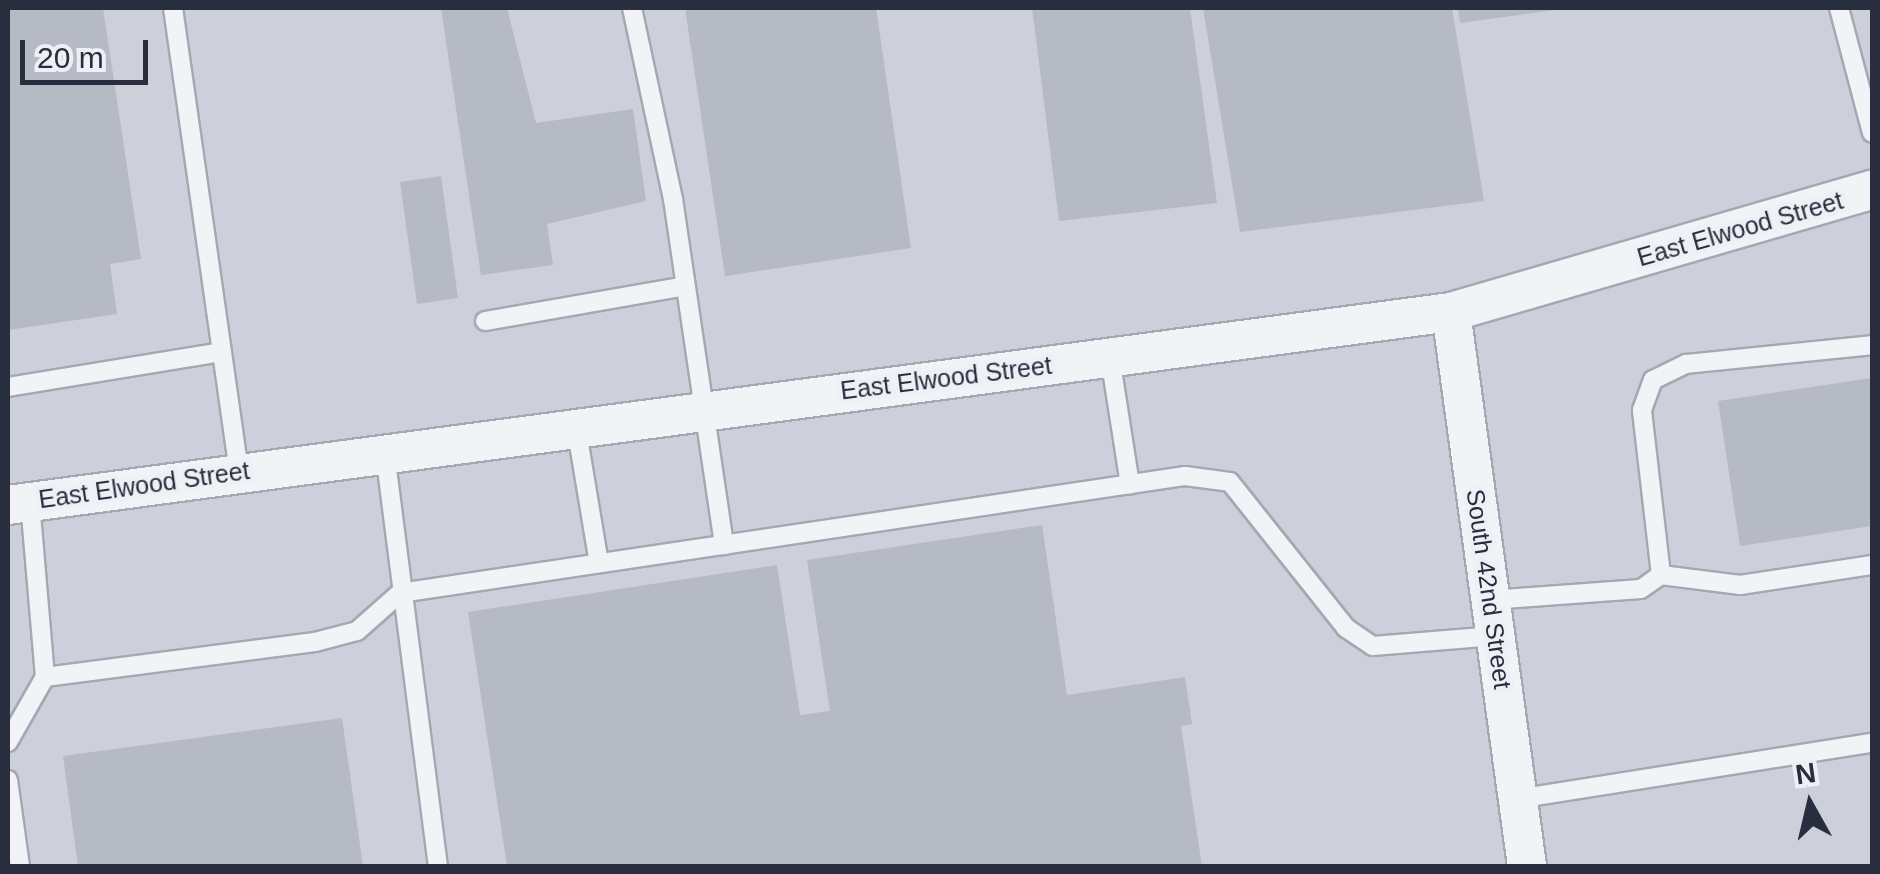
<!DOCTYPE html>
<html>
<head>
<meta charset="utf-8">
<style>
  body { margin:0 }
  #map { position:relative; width:1880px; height:874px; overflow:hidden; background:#dfe1e8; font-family:Helvetica,sans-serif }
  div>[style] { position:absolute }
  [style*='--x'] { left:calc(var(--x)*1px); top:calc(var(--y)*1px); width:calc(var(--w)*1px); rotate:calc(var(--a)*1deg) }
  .built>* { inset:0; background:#cdd0da }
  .building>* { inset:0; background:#b6bac4 }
  .roads { filter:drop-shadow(2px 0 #a5a8b2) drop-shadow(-2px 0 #a5a8b2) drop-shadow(0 2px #a5a8b2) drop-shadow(0 -2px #a5a8b2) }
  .lane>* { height:18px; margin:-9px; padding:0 9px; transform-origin:9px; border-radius:9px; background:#f2f3f6 }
  .street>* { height:38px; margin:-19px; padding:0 19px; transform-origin:19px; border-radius:19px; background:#f2f3f6 }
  span { translate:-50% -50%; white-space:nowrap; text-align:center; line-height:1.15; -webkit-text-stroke:9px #eef0f5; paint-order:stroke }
  .street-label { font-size:25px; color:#292e3e }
  .frame { position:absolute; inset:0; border:10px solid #292e3e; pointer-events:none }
  .north { position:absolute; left:1760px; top:754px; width:100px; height:100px; -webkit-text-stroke:8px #eef0f5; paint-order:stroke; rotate:352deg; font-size:28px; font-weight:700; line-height:40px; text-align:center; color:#292e3e }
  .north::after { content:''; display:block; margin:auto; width:35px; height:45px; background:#292e3e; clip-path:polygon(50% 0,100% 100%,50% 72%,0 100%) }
  .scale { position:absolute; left:20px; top:40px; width:128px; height:45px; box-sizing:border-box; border:5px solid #292e3e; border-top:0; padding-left:12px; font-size:30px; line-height:35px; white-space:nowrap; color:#292e3e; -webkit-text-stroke:8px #eef0f5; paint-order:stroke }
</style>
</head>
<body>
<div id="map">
  <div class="built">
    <div style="clip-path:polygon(8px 8px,1872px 8px,1872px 866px,8px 866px)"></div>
  </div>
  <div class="building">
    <div style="clip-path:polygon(8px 8px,103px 8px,141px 259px,110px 264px,117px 314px,8px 330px)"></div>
    <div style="clip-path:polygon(441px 8px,507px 8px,536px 123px,633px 109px,646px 201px,547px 224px,553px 265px,481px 275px)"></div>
    <div style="clip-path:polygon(685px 8px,876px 8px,911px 248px,725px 276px)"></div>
    <div style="clip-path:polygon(1032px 8px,1190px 8px,1217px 203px,1059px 221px)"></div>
    <div style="clip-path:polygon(1203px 8px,1452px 8px,1484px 201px,1240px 232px)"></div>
    <div style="clip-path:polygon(1458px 8px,1555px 8px,1555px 10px,1460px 23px)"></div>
    <div style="clip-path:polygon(441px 176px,458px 298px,417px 304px,400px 182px)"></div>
    <div style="clip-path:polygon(1872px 378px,1872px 526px,1740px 546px,1718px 401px)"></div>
    <div style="clip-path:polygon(1042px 525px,1067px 695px,1185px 677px,1192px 724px,1181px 726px,1202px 866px,507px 866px,468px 612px,777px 565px,800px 715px,830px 711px,807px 560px)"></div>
    <div style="clip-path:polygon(342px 718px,363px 866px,78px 866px,63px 756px)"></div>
  </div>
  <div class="roads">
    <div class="lane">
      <div style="--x:173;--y:8;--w:469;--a:81.9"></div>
      <div style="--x:632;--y:8;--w:195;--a:77.9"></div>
      <div style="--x:673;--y:199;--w:350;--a:81.6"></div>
      <div style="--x:1839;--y:8;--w:129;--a:75.2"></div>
      <div style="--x:485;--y:321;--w:203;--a:-9.9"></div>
      <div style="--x:1110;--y:357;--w:129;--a:81.1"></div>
      <div style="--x:8;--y:387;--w:216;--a:-9.3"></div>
      <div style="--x:576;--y:426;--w:139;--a:80.5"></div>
      <div style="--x:385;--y:453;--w:416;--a:82.7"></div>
      <div style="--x:1661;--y:575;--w:80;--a:7.2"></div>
      <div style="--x:1740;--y:585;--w:134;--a:-8.6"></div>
      <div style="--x:1490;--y:600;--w:151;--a:-4.2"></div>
      <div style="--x:1641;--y:589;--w:24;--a:-35"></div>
      <div style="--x:1661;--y:575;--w:166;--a:-96.6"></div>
      <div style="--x:1642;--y:410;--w:32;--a:-70"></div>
      <div style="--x:1653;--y:380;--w:37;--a:-26"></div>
      <div style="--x:1686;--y:364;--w:187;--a:-5.8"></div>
      <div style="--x:45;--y:677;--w:272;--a:-7.4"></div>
      <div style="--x:315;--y:642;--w:43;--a:-14.7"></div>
      <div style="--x:357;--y:631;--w:57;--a:-41.5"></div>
      <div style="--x:400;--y:593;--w:794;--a:-8.48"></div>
      <div style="--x:1185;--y:476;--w:45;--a:7.6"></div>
      <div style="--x:1230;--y:482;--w:186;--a:51.5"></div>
      <div style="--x:1346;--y:628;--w:32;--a:34"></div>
      <div style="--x:1373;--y:646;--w:122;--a:-4.7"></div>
      <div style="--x:8;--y:742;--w:75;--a:-60.4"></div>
      <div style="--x:45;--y:677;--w:177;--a:-94.9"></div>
      <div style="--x:8;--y:780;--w:87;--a:82.1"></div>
      <div style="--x:1517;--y:799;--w:359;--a:-9"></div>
    </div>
    <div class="street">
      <div style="--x:1451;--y:312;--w:559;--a:82.19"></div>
      <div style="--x:8;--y:505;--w:1456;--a:-7.62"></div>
      <div style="--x:1451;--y:312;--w:438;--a:-16.2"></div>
    </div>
  </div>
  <div class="street-label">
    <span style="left:1740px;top:229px;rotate:-16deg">East Elwood Street</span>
    <span style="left:946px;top:378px;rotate:-7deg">East Elwood Street</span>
    <span style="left:144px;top:485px;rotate:-8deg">East Elwood Street</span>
    <span style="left:1489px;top:589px;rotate:82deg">South 42nd Street</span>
  </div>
  <div class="frame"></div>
  <div class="north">N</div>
  <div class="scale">20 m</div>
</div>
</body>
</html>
